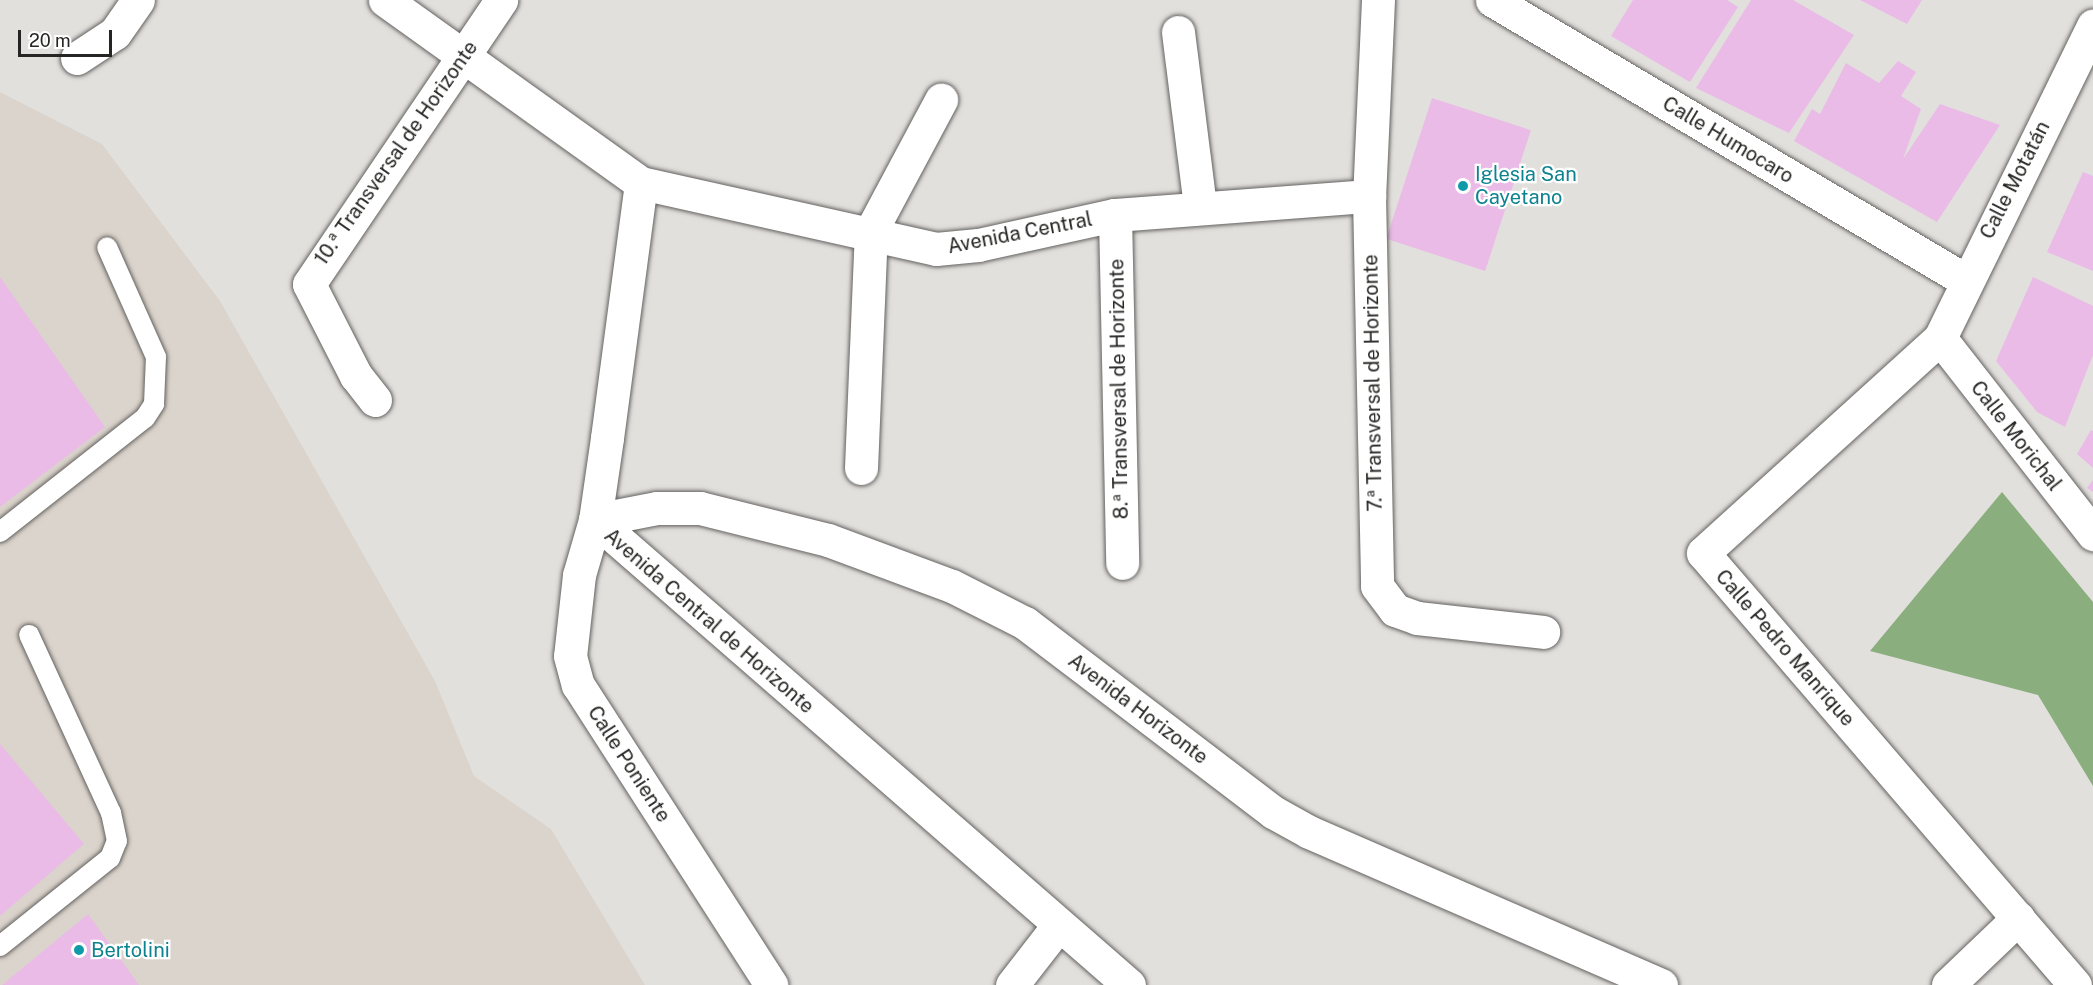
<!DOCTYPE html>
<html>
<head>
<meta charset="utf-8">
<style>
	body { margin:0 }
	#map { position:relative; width:2093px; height:985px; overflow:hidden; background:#e2e0dd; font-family:"Public Sans",sans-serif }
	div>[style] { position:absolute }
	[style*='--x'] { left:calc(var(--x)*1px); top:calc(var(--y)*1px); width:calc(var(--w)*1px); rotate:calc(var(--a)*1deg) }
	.built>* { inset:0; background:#dbd4cc }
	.forest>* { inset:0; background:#8bae7e }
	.building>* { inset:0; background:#e9bbe6; transform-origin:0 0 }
	.roads { filter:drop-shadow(0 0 2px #646260) drop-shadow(0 0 2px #646260) }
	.service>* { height:20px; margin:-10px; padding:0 10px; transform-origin:10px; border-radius:10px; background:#fff }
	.minor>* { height:33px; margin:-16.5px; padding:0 16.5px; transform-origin:16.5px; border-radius:16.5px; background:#fff }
	.dots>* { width:16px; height:16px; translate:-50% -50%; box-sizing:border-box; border:3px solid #fff; border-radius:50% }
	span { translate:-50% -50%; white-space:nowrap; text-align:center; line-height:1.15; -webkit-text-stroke:4.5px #fff; paint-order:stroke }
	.street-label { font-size:20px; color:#252523 }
	.culture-label { font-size:20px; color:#0d838f }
	.left { translate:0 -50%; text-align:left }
	.scale { position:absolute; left:18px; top:30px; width:94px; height:27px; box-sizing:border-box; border:3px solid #252523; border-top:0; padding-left:8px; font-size:18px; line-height:21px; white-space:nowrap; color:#252523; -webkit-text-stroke:4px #fff; paint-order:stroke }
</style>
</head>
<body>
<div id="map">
	<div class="built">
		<div style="clip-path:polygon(0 92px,102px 144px,220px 301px,435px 681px,474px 776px,551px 829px,645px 985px,0 985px)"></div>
	</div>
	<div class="forest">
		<div style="clip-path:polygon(2002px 492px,2093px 602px,2093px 786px,2038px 695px,1870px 651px)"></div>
	</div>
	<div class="building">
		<div style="clip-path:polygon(1633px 0,1727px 0,1738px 7px,1690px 82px,1611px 36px)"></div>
		<div style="clip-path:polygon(1751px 0,1793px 0,1854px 35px,1789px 133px,1696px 88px)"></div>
		<div style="clip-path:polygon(1860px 0,1922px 0,1907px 24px)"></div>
		<div style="clip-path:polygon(1898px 61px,1916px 72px,1901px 96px,1921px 109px,1903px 159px,1940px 104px,2000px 125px,1937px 222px,1794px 141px,1812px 109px,1820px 114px,1846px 63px,1879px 83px)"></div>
		<div style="left:1432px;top:98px;width:104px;height:148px;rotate:18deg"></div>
		<div style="clip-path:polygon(2083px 172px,2093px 176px,2093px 271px,2047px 252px)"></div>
		<div style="clip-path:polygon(0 277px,105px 427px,0 507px)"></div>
		<div style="clip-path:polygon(2033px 277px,2093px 306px,2093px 355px,2065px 427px,2037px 412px,1996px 361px)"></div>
		<div style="clip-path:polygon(2091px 430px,2093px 431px,2093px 468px,2077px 454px)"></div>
		<div style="clip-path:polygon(2093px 480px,2093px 492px,2087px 488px)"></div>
		<div style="clip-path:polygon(0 744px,84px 844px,0 916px)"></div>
		<div style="clip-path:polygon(88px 914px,139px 985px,2px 985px)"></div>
	</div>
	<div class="roads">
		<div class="service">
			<div style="--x:0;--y:532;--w:184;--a:-38.2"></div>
			<div style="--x:145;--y:418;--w:17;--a:-57"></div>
			<div style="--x:154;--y:404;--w:47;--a:-87.6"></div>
			<div style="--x:156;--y:357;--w:120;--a:-114"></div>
			<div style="--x:0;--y:946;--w:141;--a:-38.7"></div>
			<div style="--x:110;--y:858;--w:18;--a:-68"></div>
			<div style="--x:117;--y:841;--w:29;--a:-102"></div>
			<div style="--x:111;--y:813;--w:196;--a:-114.7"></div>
		</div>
		<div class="minor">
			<div style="--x:385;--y:0;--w:315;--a:35.6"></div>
			<div style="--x:641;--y:183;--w:257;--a:97.6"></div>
			<div style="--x:607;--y:438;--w:83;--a:98.3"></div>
			<div style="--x:595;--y:520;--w:57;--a:106.2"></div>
			<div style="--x:579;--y:575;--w:81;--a:96.3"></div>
			<div style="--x:570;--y:656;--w:30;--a:75"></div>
			<div style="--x:578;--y:685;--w:357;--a:57.2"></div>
			<div style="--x:1378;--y:0;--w:196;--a:92.6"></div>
			<div style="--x:1369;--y:196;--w:390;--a:88.8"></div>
			<div style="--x:1377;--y:586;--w:30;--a:53"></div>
			<div style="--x:1395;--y:610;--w:23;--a:20"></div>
			<div style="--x:1417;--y:618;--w:127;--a:6.3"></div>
			<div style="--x:1492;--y:0;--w:550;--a:30.62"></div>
			<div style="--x:1178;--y:32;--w:175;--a:82.8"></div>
			<div style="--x:77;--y:58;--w:45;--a:-33.3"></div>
			<div style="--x:115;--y:33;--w:40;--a:-55.1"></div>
			<div style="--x:641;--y:183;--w:302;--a:12.6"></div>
			<div style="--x:936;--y:249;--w:42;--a:-5.4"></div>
			<div style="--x:978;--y:245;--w:140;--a:-12.4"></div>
			<div style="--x:1115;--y:215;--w:255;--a:-4.3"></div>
			<div style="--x:1115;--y:215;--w:348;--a:88.8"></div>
			<div style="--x:1940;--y:338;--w:249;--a:52"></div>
			<div style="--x:375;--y:400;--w:31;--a:-128"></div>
			<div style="--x:356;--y:376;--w:103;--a:-117.1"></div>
			<div style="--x:309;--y:284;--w:343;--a:-55.9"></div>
			<div style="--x:861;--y:468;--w:237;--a:-87.6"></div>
			<div style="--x:871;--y:231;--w:149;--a:-61.9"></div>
			<div style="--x:595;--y:520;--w:63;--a:-11"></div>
			<div style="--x:657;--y:508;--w:43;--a:0"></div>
			<div style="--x:700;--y:508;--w:132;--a:14"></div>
			<div style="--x:828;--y:540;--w:132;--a:20.4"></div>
			<div style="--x:952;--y:586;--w:82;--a:26.9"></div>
			<div style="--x:1025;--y:623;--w:312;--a:37.3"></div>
			<div style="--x:1273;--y:812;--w:41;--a:29.1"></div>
			<div style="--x:1309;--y:832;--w:384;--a:23.5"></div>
			<div style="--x:595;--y:520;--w:708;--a:41.05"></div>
			<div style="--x:1012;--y:985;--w:73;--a:-52.2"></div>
			<div style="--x:1948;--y:985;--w:97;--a:-43.7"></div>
			<div style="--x:2075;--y:985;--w:570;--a:-130.73"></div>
			<div style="--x:1703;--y:553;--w:320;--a:-42.2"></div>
			<div style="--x:1940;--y:338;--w:348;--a:-63.9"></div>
		</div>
	</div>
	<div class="dots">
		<div style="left:1463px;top:186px;background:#0f9aa8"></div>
		<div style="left:79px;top:950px;background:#0f9aa8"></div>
	</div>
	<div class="street-label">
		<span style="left:1728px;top:140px;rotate:31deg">Calle Humocaro</span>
		<span style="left:396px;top:153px;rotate:-55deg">10.ª Transversal de Horizonte</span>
		<span style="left:2015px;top:180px;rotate:-63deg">Calle Motatán</span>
		<span style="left:1020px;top:233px;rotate:-11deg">Avenida Central</span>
		<span style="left:1373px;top:383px;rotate:-91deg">7.ª Transversal de Horizonte</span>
		<span style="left:1119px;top:389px;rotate:-91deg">8.ª Transversal de Horizonte</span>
		<span style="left:2016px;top:436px;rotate:52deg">Calle Morichal</span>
		<span style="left:709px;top:621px;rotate:41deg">Avenida Central de Horizonte</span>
		<span style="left:1785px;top:648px;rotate:49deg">Calle Pedro Manrique</span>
		<span style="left:1138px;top:709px;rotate:37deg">Avenida Horizonte</span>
		<span style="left:629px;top:764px;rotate:57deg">Calle Poniente</span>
	</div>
	<div class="culture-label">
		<span class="left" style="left:1475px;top:186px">Iglesia San<br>Cayetano</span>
		<span class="left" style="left:91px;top:950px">Bertolini</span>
	</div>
	<div class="scale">20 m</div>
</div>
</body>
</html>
